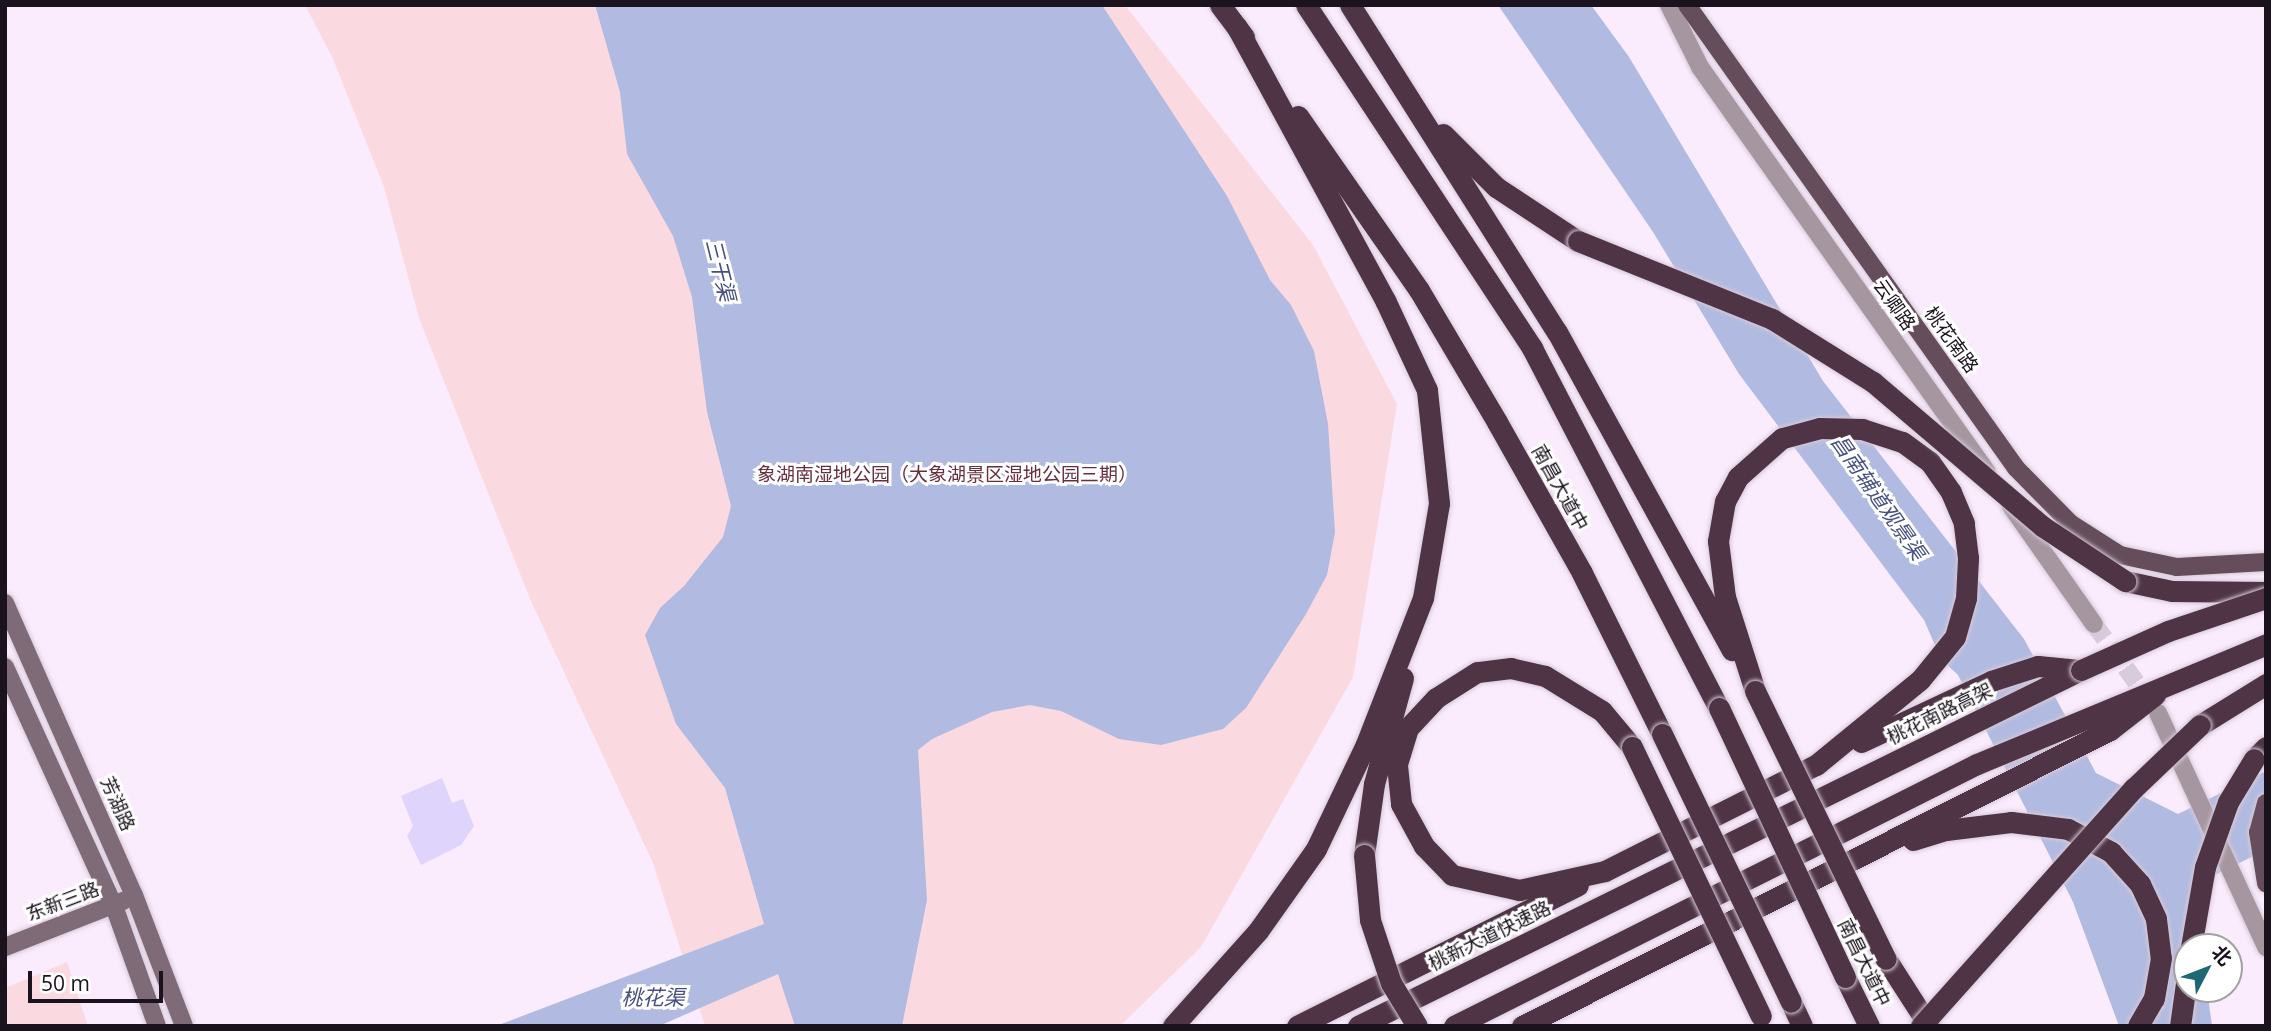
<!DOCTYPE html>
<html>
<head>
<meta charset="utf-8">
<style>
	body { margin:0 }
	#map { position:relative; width:2271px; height:1031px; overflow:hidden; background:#faecfd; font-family:"Open Sans","Noto Sans SC",sans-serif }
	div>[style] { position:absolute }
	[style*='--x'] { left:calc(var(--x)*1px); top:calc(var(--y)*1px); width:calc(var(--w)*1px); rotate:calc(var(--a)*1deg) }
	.green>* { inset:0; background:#fadae0 }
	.water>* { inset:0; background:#b1bae0 }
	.building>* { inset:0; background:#dfd4fb }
	.street-tunnel>* { height:18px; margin-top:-9px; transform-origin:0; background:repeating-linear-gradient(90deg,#d8cbdb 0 18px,transparent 0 27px) }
	.roads { filter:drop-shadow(0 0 2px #d6c9d9) drop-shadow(0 0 2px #d6c9d9) }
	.street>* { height:18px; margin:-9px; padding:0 9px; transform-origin:9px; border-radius:9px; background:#a5969f }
	.secondary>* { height:18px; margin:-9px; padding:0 9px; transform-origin:9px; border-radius:9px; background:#7f6b77 }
	.primary>* { height:18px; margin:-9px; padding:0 9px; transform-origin:9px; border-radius:9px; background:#654d5b }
	.highway>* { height:21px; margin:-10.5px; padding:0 10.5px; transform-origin:10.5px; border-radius:10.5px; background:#4e3444 }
	.bridges { filter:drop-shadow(0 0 2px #d6c9d9) drop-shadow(0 0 2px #d6c9d9) }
	.highway-bridge>* { height:21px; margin:-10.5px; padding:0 10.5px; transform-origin:10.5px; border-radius:10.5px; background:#4e3444 }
	span { translate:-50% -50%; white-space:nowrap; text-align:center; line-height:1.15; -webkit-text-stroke:6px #fff; paint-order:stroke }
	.street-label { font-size:19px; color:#1a121c }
	.park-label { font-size:19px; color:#672e3e }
	.water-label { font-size:21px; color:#464f82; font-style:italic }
	.frame { position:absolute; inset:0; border:7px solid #1a121c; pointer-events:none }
	.north { position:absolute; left:2173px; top:933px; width:70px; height:70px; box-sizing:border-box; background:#fff; border:2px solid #a3a0a4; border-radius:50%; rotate:48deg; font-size:19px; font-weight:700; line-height:28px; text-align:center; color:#1a121c }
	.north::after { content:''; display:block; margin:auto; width:24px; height:32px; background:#1d6872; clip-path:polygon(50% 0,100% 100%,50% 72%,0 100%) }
	.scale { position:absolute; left:28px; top:971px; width:135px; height:32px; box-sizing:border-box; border:4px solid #1a121c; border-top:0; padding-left:9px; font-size:21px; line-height:24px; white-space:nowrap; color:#1a121c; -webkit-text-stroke:5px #fff; paint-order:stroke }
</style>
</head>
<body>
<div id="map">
	<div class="green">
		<div style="clip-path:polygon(305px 5px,1125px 5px,1313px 245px,1397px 404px,1353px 677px,1201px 947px,1120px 1026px,705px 1026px,653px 863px,530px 599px,419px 318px,384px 187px,333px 59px)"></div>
		<div style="clip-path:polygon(67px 962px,88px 1026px,5px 1026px,5px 988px)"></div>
	</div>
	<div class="water">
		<div style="clip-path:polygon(595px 5px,1102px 5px,1227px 196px,1270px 280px,1291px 305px,1314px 351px,1328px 424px,1335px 532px,1327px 575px,1306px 614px,1246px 708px,1223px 729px,1161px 745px,1119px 739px,1061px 711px,1030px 705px,992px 712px,932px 739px,918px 750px,927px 900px,902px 1026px,795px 1026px,778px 974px,659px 1026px,496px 1026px,764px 924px,725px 788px,676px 724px,645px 635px,660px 608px,684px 586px,723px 537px,731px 506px,707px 412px,692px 297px,673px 236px,627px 154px,620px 92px)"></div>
		<div style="clip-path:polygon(1498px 5px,1591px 5px,1629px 57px,1823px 381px,2024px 639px,2096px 773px,2178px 814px,2266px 771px,2266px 850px,2200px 882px,2187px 947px,2187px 989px,2207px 989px,2212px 1026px,2119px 1026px,2073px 902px,1958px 675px,1941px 659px,1924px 620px,1739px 374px,1653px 232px)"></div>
	</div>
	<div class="building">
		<div style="clip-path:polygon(442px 778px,452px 803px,463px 799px,474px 826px,461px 845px,421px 865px,407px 836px,413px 826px,401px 796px)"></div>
	</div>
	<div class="street-tunnel">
		<div style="--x:2094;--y:624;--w:99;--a:54.1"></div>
	</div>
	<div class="roads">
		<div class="street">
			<div style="--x:1669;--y:5;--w:69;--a:63.4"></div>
			<div style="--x:1700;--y:67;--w:496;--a:54.7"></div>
			<div style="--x:2011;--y:506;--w:144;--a:54.9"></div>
			<div style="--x:2158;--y:713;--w:258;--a:65.2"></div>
		</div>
		<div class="secondary">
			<div style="--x:5;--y:603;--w:319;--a:66.2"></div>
			<div style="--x:134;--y:895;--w:140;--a:69.1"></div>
			<div style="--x:5;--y:667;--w:263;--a:65.5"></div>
			<div style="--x:114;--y:906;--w:127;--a:70.3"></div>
			<div style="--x:5;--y:947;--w:127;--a:-21.3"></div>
		</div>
		<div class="primary">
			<div style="--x:1687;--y:5;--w:568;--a:54.6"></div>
			<div style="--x:2016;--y:468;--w:77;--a:45.5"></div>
			<div style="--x:2070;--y:523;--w:59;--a:32.6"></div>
			<div style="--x:2120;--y:555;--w:58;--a:11.9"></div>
			<div style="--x:2177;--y:567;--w:89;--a:-3.2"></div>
			<div style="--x:2266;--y:803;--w:30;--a:105"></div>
			<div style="--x:2258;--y:832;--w:52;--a:81.1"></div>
		</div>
		<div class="highway">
			<div style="--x:1220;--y:5;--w:40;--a:53"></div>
			<div style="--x:1306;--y:5;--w:411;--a:56.6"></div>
			<div style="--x:1532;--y:348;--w:406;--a:62.6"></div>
			<div style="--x:1350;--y:5;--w:387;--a:57.7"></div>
			<div style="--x:1557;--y:332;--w:363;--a:61.2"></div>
			<div style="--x:1298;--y:116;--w:212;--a:55.2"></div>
			<div style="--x:1419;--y:290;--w:153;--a:59.4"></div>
			<div style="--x:1497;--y:422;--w:173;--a:60.6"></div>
			<div style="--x:1582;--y:573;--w:180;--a:63.6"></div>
			<div style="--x:1443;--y:134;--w:75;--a:45"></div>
			<div style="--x:1496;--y:187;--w:98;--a:33.4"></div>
			<div style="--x:2125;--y:581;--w:48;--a:12"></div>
			<div style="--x:2172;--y:591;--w:94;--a:0.6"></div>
			<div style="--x:2200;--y:725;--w:78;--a:-31.8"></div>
			<div style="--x:1861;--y:742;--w:144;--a:-25.1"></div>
			<div style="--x:1991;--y:681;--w:49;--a:-17.7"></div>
			<div style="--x:2038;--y:666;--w:41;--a:5.6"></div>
			<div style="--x:1632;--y:747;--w:47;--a:-129.8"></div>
			<div style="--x:1602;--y:711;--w:67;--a:-148.4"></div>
			<div style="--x:1545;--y:676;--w:35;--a:-167"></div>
			<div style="--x:1511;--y:668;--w:34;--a:173"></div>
			<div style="--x:1477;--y:672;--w:49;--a:147.6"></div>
			<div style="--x:1436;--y:698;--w:41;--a:133"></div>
			<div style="--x:1408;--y:728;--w:39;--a:107"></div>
			<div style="--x:1397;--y:765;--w:39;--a:84"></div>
			<div style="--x:1401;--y:804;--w:48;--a:61.3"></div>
			<div style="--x:1424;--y:846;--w:40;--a:46"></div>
			<div style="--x:1452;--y:875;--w:69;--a:12.6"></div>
			<div style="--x:1519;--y:890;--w:88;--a:-12.5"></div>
			<div style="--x:1605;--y:871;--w:236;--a:-26.7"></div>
			<div style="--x:1816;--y:765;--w:134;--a:-39.3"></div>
			<div style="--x:1920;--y:680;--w:55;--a:-50.9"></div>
			<div style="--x:1955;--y:637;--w:41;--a:-74.2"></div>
			<div style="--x:1966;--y:598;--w:40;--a:-87.1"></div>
			<div style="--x:1968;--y:558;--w:35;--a:-97"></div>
			<div style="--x:1964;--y:523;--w:34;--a:-113"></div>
			<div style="--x:1951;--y:492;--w:37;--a:-125"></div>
			<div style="--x:1930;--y:462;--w:34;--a:-144"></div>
			<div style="--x:1902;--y:442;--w:42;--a:-162"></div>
			<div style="--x:1862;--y:429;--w:42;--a:-178.6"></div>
			<div style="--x:1820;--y:428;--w:39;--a:165"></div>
			<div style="--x:1782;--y:438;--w:59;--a:138.4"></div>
			<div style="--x:1738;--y:477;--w:27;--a:118"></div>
			<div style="--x:1725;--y:501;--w:41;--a:99.9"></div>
			<div style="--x:1718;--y:541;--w:56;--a:82.9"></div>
			<div style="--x:1725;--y:597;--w:99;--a:72.3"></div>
			<div style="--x:2254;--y:759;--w:17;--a:-45"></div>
			<div style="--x:1913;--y:840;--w:34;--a:-17"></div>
			<div style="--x:1946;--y:830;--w:65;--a:-7"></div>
			<div style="--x:2011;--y:822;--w:57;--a:7"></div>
			<div style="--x:2068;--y:829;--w:49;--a:28.1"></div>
			<div style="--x:2111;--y:852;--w:43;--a:47.8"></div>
			<div style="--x:2140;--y:884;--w:38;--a:65"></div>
			<div style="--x:2156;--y:919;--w:39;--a:83"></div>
			<div style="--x:2161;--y:958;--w:41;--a:99.9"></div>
			<div style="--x:2154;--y:998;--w:32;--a:120"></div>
			<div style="--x:1364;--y:855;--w:72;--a:-82"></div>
			<div style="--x:1374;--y:784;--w:110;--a:-74.7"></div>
			<div style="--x:1886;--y:959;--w:80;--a:57.3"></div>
			<div style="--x:1845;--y:977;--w:55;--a:63.9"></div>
			<div style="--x:1791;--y:1002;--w:26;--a:65"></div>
			<div style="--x:1173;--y:1026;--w:127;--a:-48.2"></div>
			<div style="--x:1258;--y:931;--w:100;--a:-54.7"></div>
			<div style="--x:1316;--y:849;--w:116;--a:-64.5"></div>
			<div style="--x:1366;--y:744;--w:157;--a:-68.7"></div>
			<div style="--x:1423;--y:598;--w:96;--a:-80.4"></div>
			<div style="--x:1439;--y:503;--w:114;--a:-96.1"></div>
			<div style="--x:1427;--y:390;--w:99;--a:-115"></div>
			<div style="--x:1385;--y:300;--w:311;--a:-118.5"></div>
			<div style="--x:1297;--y:1026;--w:314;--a:-26.6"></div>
			<div style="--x:1358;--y:1026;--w:806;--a:-26.22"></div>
			<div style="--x:1454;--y:1026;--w:585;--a:-26.61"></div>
			<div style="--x:1977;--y:764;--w:313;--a:-22.5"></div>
			<div style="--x:1522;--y:1026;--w:658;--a:-26.72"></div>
			<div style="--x:2110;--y:730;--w:57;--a:-37.9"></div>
			<div style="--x:2180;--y:1026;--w:50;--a:-82"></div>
		</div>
	</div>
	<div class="bridges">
		<div class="highway-bridge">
			<div style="--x:1578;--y:241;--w:209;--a:21.9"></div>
			<div style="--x:1772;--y:319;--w:119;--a:32"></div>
			<div style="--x:1873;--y:382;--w:222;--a:40.4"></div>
			<div style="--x:2042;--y:526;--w:100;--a:33.5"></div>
			<div style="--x:2081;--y:670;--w:95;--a:-24.1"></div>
			<div style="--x:2168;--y:631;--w:103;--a:-18.6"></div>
			<div style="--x:1755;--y:691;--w:298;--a:64"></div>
			<div style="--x:1719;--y:708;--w:297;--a:64.9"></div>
			<div style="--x:1662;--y:734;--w:297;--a:64.3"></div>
			<div style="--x:1632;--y:747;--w:298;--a:64.4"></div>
			<div style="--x:1364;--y:855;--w:65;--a:84.7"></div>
			<div style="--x:1370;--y:920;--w:66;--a:71.6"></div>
			<div style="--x:1391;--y:983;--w:50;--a:58.8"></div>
			<div style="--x:2191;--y:947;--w:81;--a:-80.1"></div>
			<div style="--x:2205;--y:867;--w:69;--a:-70.5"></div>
			<div style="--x:2228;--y:802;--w:50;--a:-58.8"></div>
			<div style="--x:1921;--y:1026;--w:319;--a:-48.2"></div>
			<div style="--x:2134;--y:788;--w:91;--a:-43.7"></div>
		</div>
	</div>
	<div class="street-label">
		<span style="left:1894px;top:305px;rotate:55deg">云卿路</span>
		<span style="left:1951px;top:340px;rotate:54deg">桃花南路</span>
		<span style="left:1560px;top:488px;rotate:61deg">南昌大道中</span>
		<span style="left:1940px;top:714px;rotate:-26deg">桃花南路高架</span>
		<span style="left:117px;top:804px;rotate:66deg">芳湖路</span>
		<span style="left:63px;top:902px;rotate:-21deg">东新三路</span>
		<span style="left:1490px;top:936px;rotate:-26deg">桃新大道快速路</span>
		<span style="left:1864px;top:963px;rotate:64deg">南昌大道中</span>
	</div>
	<div class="park-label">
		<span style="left:947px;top:475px">象湖南湿地公园（大象湖景区湿地公园三期）</span>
	</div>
	<div class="water-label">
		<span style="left:721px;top:270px;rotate:76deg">三干渠</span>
		<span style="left:1879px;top:497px;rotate:55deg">昌南辅道观景渠</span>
		<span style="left:653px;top:997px">桃花渠</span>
	</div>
	<div class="frame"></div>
	<div class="north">北</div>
	<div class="scale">50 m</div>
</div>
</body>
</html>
